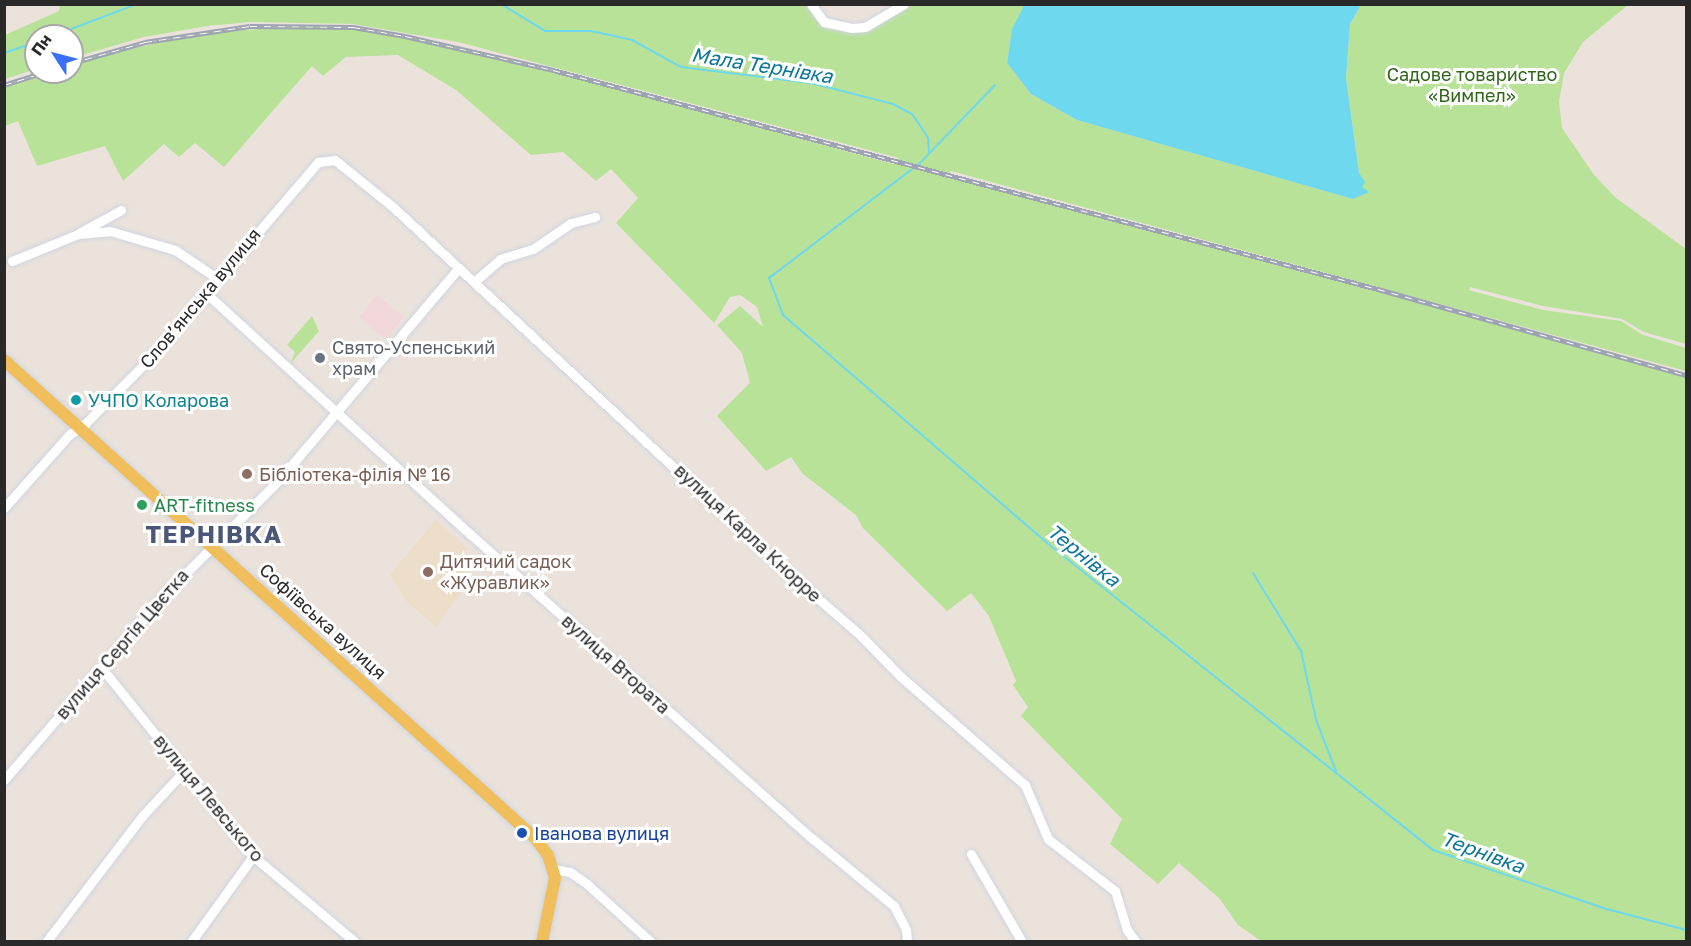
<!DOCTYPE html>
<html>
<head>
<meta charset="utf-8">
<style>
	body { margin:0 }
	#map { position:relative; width:1691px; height:946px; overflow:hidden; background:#ebe3db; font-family:"Golos Text",sans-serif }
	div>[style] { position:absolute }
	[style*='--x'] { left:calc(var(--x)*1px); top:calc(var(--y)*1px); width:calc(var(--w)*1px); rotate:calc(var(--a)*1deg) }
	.education>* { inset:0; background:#eddeca }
	.medical>* { inset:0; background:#f2d8db; transform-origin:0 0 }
	.green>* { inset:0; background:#b8e297 }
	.water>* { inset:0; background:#6dd8ee }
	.stream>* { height:2px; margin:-1px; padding:0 1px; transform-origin:1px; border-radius:1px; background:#6dd8ee }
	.roads { filter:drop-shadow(0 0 2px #d0d5e2) drop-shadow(0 0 2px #d0d5e2) }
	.minor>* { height:9px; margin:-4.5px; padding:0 4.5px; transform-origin:4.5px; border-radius:4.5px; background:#fff }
	.major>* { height:12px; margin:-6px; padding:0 6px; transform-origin:6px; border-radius:6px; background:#f0bf5b }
	.rail>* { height:4.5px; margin-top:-2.25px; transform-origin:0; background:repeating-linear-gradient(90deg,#fff 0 7px,#9ea3b3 0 14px); box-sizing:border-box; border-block:2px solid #9ea3b3 }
	.dots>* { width:16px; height:16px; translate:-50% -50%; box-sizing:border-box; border:3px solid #fff; border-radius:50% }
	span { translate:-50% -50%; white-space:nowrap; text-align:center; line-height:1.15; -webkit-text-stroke:6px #fff; paint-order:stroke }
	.park-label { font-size:18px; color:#30651a }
	.street-label { font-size:18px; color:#292929 }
	.worship-label { font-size:18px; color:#5b616d }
	.left { translate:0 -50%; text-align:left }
	.culture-label { font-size:18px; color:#0d838f }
	.education-label { font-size:18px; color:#785e54 }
	.leisure-label { font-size:18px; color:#27864d }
	.transit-label { font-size:18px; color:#164399 }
	.water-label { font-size:20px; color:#0d7699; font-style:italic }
	.district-label { font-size:24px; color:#4a5779; font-weight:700; letter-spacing:1.5px }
	.frame { position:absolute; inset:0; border:6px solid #292929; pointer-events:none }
	.north { position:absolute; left:24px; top:24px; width:60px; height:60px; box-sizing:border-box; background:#fff; border:2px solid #a9a9a9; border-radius:50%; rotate:306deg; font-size:16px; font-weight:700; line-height:24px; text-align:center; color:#292929 }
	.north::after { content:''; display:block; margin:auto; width:21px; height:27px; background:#396ffa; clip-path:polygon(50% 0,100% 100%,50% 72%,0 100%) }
</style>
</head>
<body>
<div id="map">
	<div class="education">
		<div style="clip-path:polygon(436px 520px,468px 549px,458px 562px,471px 580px,436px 627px,405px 600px,390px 574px)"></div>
	</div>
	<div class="medical">
		<div style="left:377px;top:295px;width:35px;height:29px;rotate:39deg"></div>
	</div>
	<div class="green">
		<div style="clip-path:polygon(60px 4px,807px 4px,813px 14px,852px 30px,907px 5px,1025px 5px,1012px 29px,1007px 63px,1031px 94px,1077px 120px,1353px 199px,1361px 187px,1346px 78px,1350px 24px,1361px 5px,1628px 5px,1583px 42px,1564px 73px,1559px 102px,1562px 128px,1594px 175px,1616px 198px,1686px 249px,1686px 344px,1644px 332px,1622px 319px,1543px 306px,1470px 287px,1469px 290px,1543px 310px,1621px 321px,1643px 335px,1686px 348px,1686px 371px,951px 171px,945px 176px,1377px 290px,1686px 377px,1686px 941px,1261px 941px,1238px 925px,1219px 898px,1179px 863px,1158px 884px,1110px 844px,1122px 819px,1021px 716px,1028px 707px,1013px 685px,1016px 681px,989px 616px,971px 593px,947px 611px,863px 528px,856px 515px,803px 474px,791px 457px,766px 471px,717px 416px,750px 383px,742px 353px,717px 325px,740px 306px,763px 327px,757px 307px,740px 295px,730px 297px,714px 323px,616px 223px,638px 198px,611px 169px,596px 181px,563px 152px,531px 155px,456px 90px,398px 55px,346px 57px,323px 76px,312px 66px,224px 167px,195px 143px,179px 157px,164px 144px,123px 181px,105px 146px,37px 166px,18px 121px,5px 126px,4px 87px,47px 72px,72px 72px,72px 64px,99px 56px,207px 32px,310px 26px,353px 28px,433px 42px,552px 71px,893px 164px,899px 158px,458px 42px,353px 24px,250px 22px,207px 26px,144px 37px,72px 58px,72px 36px,36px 36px,36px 69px,5px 79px,5px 35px,59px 11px)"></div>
		<div style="clip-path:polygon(312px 316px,319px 331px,291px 363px,295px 352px,287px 345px)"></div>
	</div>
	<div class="water">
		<div style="clip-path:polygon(1025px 4px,1361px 5px,1350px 24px,1346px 78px,1359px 173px,1365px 182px,1362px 187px,1369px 192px,1353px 199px,1077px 120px,1031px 94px,1007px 63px,1012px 29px)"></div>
	</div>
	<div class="stream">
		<div style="--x:501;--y:4;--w:52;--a:31.5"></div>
		<div style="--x:545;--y:31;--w:46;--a:0"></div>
		<div style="--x:591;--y:31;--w:42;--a:12.4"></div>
		<div style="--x:632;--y:40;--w:56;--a:28.9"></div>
		<div style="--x:681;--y:67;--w:131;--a:7"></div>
		<div style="--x:811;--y:83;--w:85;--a:14.4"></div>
		<div style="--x:893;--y:104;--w:21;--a:28"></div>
		<div style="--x:912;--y:114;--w:12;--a:55"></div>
		<div style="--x:919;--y:124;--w:17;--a:57"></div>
		<div style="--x:928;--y:138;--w:14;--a:86"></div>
		<div style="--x:53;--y:36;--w:90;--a:-20.9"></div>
		<div style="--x:4;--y:53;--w:34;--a:-19"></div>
		<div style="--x:995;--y:85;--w:108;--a:133.9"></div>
		<div style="--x:920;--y:163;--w:190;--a:142.7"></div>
		<div style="--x:769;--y:278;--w:40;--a:69"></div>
		<div style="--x:783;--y:315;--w:349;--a:40.8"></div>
		<div style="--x:1047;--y:543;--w:493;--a:38.5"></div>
		<div style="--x:1433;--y:850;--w:180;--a:18.8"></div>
		<div style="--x:1603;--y:908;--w:86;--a:14.8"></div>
		<div style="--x:1253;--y:573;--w:92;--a:58.4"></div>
		<div style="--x:1301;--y:651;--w:71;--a:77.7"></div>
		<div style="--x:1316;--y:720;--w:55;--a:68.6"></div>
	</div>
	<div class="roads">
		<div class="minor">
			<div style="--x:811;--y:4;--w:22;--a:54"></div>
			<div style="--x:824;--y:22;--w:29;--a:12"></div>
			<div style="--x:852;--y:28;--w:13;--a:-4"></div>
			<div style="--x:865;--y:27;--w:45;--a:-30.5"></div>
			<div style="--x:79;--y:233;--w:48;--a:-28.7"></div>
			<div style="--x:12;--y:261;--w:71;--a:-22.2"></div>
			<div style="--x:78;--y:234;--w:32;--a:-5"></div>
			<div style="--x:110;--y:231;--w:68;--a:16.3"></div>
			<div style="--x:175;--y:250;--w:52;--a:34"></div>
			<div style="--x:474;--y:282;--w:35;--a:-41"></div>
			<div style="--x:500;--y:259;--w:34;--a:-17"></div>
			<div style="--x:533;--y:249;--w:46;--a:-34.4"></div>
			<div style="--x:571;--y:223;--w:25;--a:-14"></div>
			<div style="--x:207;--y:294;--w:355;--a:42.4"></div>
			<div style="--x:469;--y:533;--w:460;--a:41.7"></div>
			<div style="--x:813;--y:839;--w:105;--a:39.6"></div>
			<div style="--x:894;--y:906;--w:27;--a:63"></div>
			<div style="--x:906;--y:930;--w:12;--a:85"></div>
			<div style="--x:4;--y:508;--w:99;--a:-48.3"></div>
			<div style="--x:70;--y:434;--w:18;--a:-34"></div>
			<div style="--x:85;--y:424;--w:100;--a:-45.4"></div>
			<div style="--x:155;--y:353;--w:251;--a:-49.5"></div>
			<div style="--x:318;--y:162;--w:17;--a:-7"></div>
			<div style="--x:335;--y:160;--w:75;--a:39"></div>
			<div style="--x:393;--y:207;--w:512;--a:42.86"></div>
			<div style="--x:768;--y:555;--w:121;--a:41"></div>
			<div style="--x:859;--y:634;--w:59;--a:45.7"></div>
			<div style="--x:900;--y:676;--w:166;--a:41.1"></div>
			<div style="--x:1025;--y:785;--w:59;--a:66.9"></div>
			<div style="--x:1048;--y:839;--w:85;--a:37.8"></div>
			<div style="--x:1115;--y:891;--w:41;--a:72.9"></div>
			<div style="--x:1127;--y:930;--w:15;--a:53"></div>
			<div style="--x:101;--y:667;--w:243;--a:51.2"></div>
			<div style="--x:253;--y:856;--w:133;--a:40.1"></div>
			<div style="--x:4;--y:780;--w:239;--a:-49.2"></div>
			<div style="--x:160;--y:599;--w:167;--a:-45"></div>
			<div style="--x:278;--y:481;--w:278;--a:-49.7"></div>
			<div style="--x:971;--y:854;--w:102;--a:59.9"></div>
			<div style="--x:553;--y:869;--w:17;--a:10"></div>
			<div style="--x:570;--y:872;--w:21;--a:35"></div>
			<div style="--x:587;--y:884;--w:86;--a:42.2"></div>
			<div style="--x:46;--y:942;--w:161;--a:-52.6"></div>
			<div style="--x:144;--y:814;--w:60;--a:-47"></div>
			<div style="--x:191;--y:942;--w:106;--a:-54.2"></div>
		</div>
		<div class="major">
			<div style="--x:4;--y:360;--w:714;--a:41.99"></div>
			<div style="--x:535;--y:838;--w:21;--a:53"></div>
			<div style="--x:548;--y:855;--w:24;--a:73"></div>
			<div style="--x:555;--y:878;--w:65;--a:101.5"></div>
		</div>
	</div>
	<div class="rail">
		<div style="--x:72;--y:63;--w:76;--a:-16"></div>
		<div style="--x:145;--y:42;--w:106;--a:-8.7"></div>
		<div style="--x:250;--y:26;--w:103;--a:0.6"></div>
		<div style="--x:353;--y:27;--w:53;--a:9.8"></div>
		<div style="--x:405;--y:36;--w:152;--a:12.9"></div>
		<div style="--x:553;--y:70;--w:854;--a:14.87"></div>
		<div style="--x:1378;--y:289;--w:320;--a:15.6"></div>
		<div style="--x:4;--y:85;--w:43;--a:-17.6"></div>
	</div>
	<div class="dots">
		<div style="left:320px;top:358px;background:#6b7280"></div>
		<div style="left:76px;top:400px;background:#0f9aa8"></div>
		<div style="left:247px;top:474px;background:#8d6e63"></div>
		<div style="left:142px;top:505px;background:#2e9e5b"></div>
		<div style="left:428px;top:572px;background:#8d6e63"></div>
		<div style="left:522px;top:833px;background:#1a4fb4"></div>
	</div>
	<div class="park-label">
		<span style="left:1472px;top:85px">Садове товариство<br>«Вимпел»</span>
	</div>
	<div class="street-label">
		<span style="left:200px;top:298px;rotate:-50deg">Словʼянська вулиця</span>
		<span style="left:748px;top:533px;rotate:43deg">вулиця Карла Кнорре</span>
		<span style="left:323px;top:621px;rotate:42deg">Софіївська вулиця</span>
		<span style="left:122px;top:644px;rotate:-49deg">вулиця Сергія Цвєтка</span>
		<span style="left:616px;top:664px;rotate:42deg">вулиця Втората</span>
		<span style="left:209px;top:798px;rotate:50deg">вулиця Левського</span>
	</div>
	<div class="worship-label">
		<span class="left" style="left:332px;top:358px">Свято-Успенський<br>храм</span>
	</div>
	<div class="culture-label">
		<span class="left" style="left:88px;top:400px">УЧПО Коларова</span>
	</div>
	<div class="education-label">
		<span class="left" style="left:259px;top:474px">Бібліотека-філія № 16</span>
		<span class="left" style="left:440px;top:572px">Дитячий садок<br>«Журавлик»</span>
	</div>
	<div class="leisure-label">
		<span class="left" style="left:154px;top:505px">ART-fitness</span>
	</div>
	<div class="transit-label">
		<span class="left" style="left:534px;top:833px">Іванова вулиця</span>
	</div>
	<div class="water-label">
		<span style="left:762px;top:65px;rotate:9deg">Мала Тернівка</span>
		<span style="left:1084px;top:555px;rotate:39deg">Тернівка</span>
		<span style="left:1483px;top:852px;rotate:20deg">Тернівка</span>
	</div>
	<div class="district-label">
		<span style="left:214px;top:534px">ТЕРНІВКА</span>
	</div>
	<div class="frame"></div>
	<div class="north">Пн</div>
</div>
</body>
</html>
